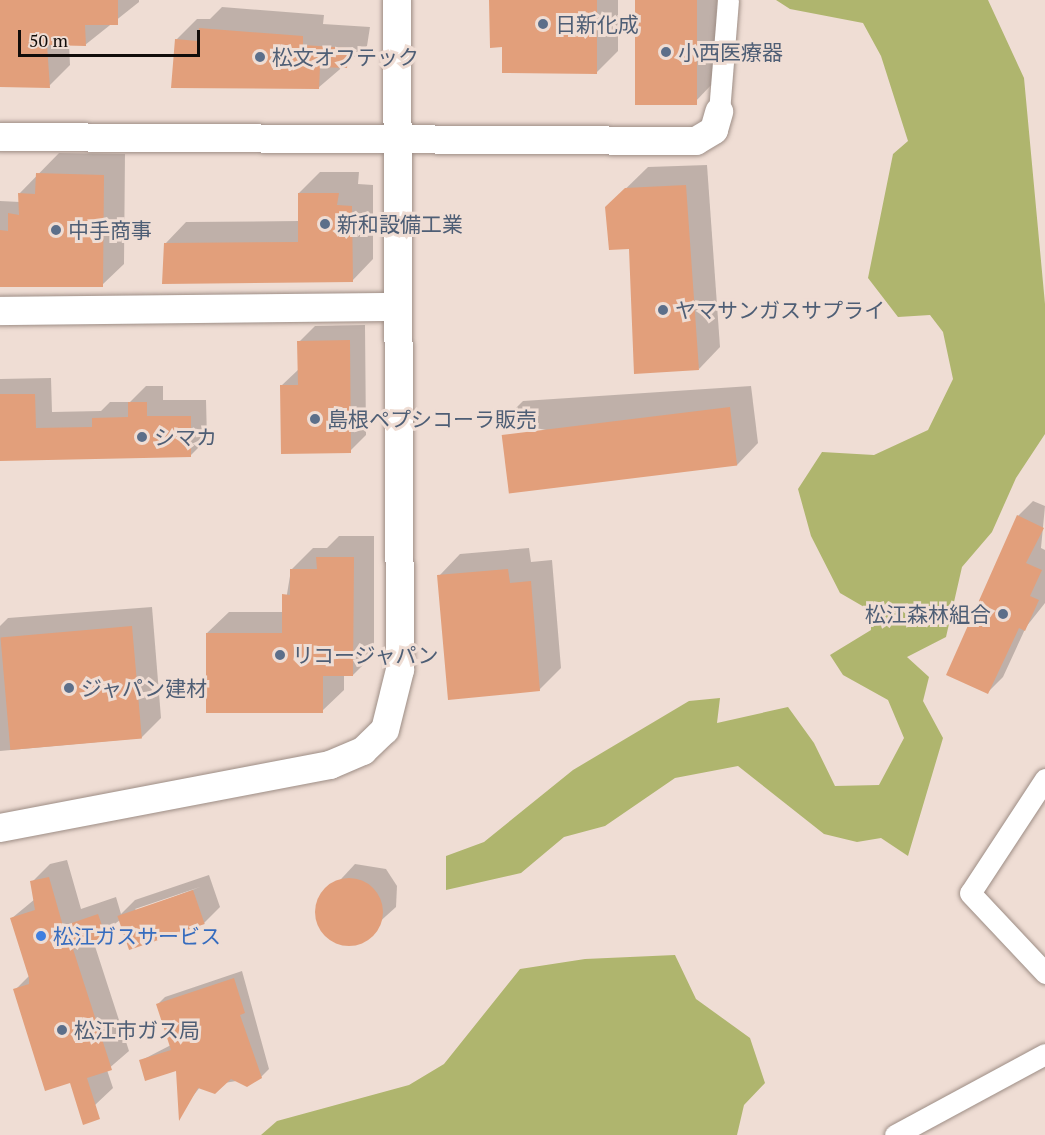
<!DOCTYPE html>
<html>
<head>
<meta charset="utf-8">
<style>
	body { margin:0 }
	#map { position:relative; width:1045px; height:1135px; overflow:hidden; background:#efddd4; font-family:"PT Serif","Noto Sans JP",serif }
	div>[style] { position:absolute }
	[style*='--x'] { left:calc(var(--x)*1px); top:calc(var(--y)*1px); width:calc(var(--w)*1px); rotate:calc(var(--a)*1deg) }
	.forest>* { inset:0; background:#afb56e }
	.shadow>* { inset:0; background:#0003 }
	.building>* { inset:0; background:#e29f7b; transform-origin:0 0 }
	.round { border-radius:50% }
	.roads { filter:drop-shadow(0 0 2px #9d8d85) drop-shadow(0 0 2px #9d8d85) }
	.street>* { height:21px; margin:-10.5px; padding:0 10.5px; transform-origin:10.5px; border-radius:10.5px; background:#fff }
	.secondary>* { height:28px; margin:-14px; padding:0 14px; transform-origin:14px; border-radius:14px; background:#fff }
	.dots>* { width:16px; height:16px; translate:-50% -50%; box-sizing:border-box; border:3px solid #efddd4; border-radius:50% }
	span { translate:-50% -50%; white-space:nowrap; text-align:center; line-height:1.15; -webkit-text-stroke:6px #efddd4; paint-order:stroke }
	.service-label { font-size:21px; color:#4e5e75 }
	.left { translate:0 -50%; text-align:left }
	.right { translate:-100% -50%; text-align:right }
	.shop-label { font-size:21px; color:#366cbe }
	.scale { position:absolute; left:18px; top:30px; width:182px; height:27px; box-sizing:border-box; border:3px solid #120d0a; border-top:0; padding-left:8px; font-size:18px; line-height:21px; white-space:nowrap; color:#120d0a; -webkit-text-stroke:4px #efddd4; paint-order:stroke }
</style>
</head>
<body>
<div id="map">
	<div class="forest">
		<div style="clip-path:polygon(776px 0,988px 0,1024px 78px,1045px 304px,1045px 434px,1016px 478px,992px 532px,962px 567px,946px 637px,907px 657px,929px 677px,923px 701px,943px 738px,908px 856px,881px 838px,857px 842px,824px 834px,738px 766px,675px 778px,605px 826px,564px 837px,521px 873px,446px 890px,446px 856px,484px 842px,573px 770px,689px 701px,720px 698px,717px 723px,788px 707px,814px 743px,835px 786px,879px 785px,904px 738px,888px 700px,843px 675px,830px 655px,871px 630px,871px 611px,840px 593px,811px 536px,798px 489px,822px 452px,874px 455px,928px 430px,953px 379px,943px 332px,930px 315px,898px 317px,868px 278px,893px 154px,908px 141px,881px 56px,863px 23px,790px 9px)"></div>
		<div style="clip-path:polygon(675px 955px,696px 999px,750px 1038px,765px 1083px,744px 1105px,737px 1135px,261px 1135px,277px 1121px,409px 1085px,444px 1064px,520px 969px,585px 959px)"></div>
	</div>
	<div class="shadow">
		<div style="clip-path:polygon(0 0,139px 0,139px 2px,85px 45px,69px 44px,70px 65px,49px 86px,0 86px)"></div>
		<div style="clip-path:polygon(491px 0,618px 0,618px 51px,597px 72px,503px 45px)"></div>
		<div style="clip-path:polygon(636px 0,717px 0,715px 81px,694px 103px)"></div>
		<div style="clip-path:polygon(222px 7px,324px 15px,323px 24px,370px 27px,367px 46px,318px 88px,172px 87px,176px 40px,197px 19px,210px 19px)"></div>
		<div style="clip-path:polygon(59px 153px,125px 154px,124px 264px,102px 285px,0 285px,0 201px,20px 202px,19px 194px)"></div>
		<div style="clip-path:polygon(707px 165px,720px 347px,699px 369px,607px 207px,648px 167px)"></div>
		<div style="clip-path:polygon(320px 172px,359px 172px,358px 184px,373px 185px,373px 259px,352px 281px,165px 244px,186px 222px,299px 221px,299px 193px)"></div>
		<div style="clip-path:polygon(365px 325px,366px 435px,350px 451px,281px 386px,299px 369px,299px 342px,315px 326px)"></div>
		<div style="clip-path:polygon(51px 378px,52px 412px,101px 411px,110px 402px,130px 402px,146px 386px,163px 386px,163px 400px,206px 400px,207px 439px,190px 456px,0 459px,0 379px)"></div>
		<div style="clip-path:polygon(751px 386px,758px 443px,737px 465px,502px 422px,523px 401px)"></div>
		<div style="clip-path:polygon(1033px 501px,1045px 506px,1041px 548px,1045px 550px,1045px 603px,1026px 627px,1003px 677px,988px 692px,1018px 516px)"></div>
		<div style="clip-path:polygon(339px 536px,374px 536px,374px 654px,353px 675px,344px 675px,344px 690px,322px 711px,207px 633px,229px 612px,284px 612px,291px 570px,313px 548px,327px 548px)"></div>
		<div style="clip-path:polygon(529px 548px,531px 562px,552px 560px,561px 668px,539px 690px,439px 576px,460px 554px)"></div>
		<div style="clip-path:polygon(152px 607px,161px 718px,141px 738px,0 751px,0 626px,8px 618px)"></div>
		<div style="clip-path:polygon(evenodd,67px 860px,81px 909px,116px 897px,121px 914px,135px 900px,209px 875px,220px 907px,204px 923px,120px 920px,93px 940px,129px 1051px,107px 1070px,113px 1088px,95px 1105px,70px 1081px,15px 990px,30px 975px,12px 918px,35px 899px,32px 882px,50px 864px,67px 860px,200px 887px,137px 911px,135px 909px,200px 887px)"></div>
		<div style="clip-path:polygon(355px 864px,386px 869px,397px 886px,396px 907px,355px 944px,334px 941px,319px 925px,317px 905px)"></div>
		<div style="clip-path:polygon(242px 971px,269px 1069px,261px 1077px,200px 1087px,186px 1105px,177px 1069px,140px 1061px,171px 1045px,157px 1005px,165px 997px)"></div>
	</div>
	<div class="building">
		<div style="clip-path:polygon(0 0,118px 0,118px 25px,85px 25px,86px 46px,47px 45px,50px 88px,0 87px)"></div>
		<div style="clip-path:polygon(489px 0,597px 0,597px 74px,502px 73px,502px 47px,490px 48px)"></div>
		<div style="left:635px;top:0;width:62px;height:105px"></div>
		<div style="clip-path:polygon(199px 28px,303px 36px,303px 45px,349px 48px,347px 68px,320px 67px,319px 89px,171px 88px,175px 39px,198px 41px)"></div>
		<div style="clip-path:polygon(36px 173px,104px 175px,103px 287px,0 287px,0 230px,8px 231px,8px 213px,19px 215px,18px 193px,35px 194px)"></div>
		<div style="clip-path:polygon(686px 185px,699px 370px,634px 374px,629px 249px,609px 250px,605px 207px,625px 188px)"></div>
		<div style="clip-path:polygon(298px 193px,339px 193px,337px 205px,352px 206px,353px 282px,162px 284px,164px 243px,298px 242px)"></div>
		<div style="clip-path:polygon(350px 340px,351px 453px,281px 454px,280px 385px,298px 385px,297px 341px)"></div>
		<div style="clip-path:polygon(0 394px,35px 394px,36px 428px,92px 427px,92px 418px,128px 417px,128px 402px,147px 402px,147px 416px,191px 416px,191px 457px,0 461px)"></div>
		<div style="left:730px;top:407px;width:59px;height:230px;rotate:83deg"></div>
		<div style="clip-path:polygon(1017px 515px,1044px 528px,1026px 563px,1042px 570px,1030px 596px,1039px 600px,1025px 631px,1019px 628px,988px 694px,946px 675px)"></div>
		<div style="clip-path:polygon(316px 557px,354px 557px,353px 676px,323px 676px,323px 713px,206px 713px,206px 633px,282px 633px,282px 594px,290px 595px,290px 569px,317px 569px)"></div>
		<div style="clip-path:polygon(508px 569px,510px 583px,531px 581px,540px 691px,448px 700px,437px 575px)"></div>
		<div style="left:132px;top:626px;width:113px;height:132px;rotate:85deg"></div>
		<div style="clip-path:polygon(49px 877px,63px 926px,98px 914px,106px 937px,73px 949px,112px 1070px,87px 1078px,100px 1119px,83px 1125px,70px 1083px,45px 1091px,13px 989px,29px 984px,29px 978px,10px 918px,35px 910px,30px 881px)"></div>
		<div class="round" style="left:315px;top:878px;width:68px;height:68px"></div>
		<div style="left:193px;top:890px;width:36px;height:80px;rotate:71deg"></div>
		<div style="clip-path:polygon(234px 978px,245px 1013px,240px 1015px,262px 1078px,247px 1087px,231px 1079px,215px 1094px,198px 1088px,179px 1121px,176px 1071px,145px 1081px,139px 1060px,171px 1050px,156px 1004px)"></div>
	</div>
	<div class="roads">
		<div class="street">
			<div style="--x:719;--y:112;--w:112;--a:-85.4"></div>
			<div style="--x:1045;--y:779;--w:136;--a:123.3"></div>
			<div style="--x:970;--y:893;--w:110;--a:46.8"></div>
			<div style="--x:895;--y:1135;--w:170;--a:-28.4"></div>
		</div>
		<div class="secondary">
			<div style="--x:0;--y:137;--w:696;--a:0.33"></div>
			<div style="--x:696;--y:141;--w:21;--a:-31"></div>
			<div style="--x:714;--y:130;--w:19;--a:-74"></div>
			<div style="--x:0;--y:311;--w:394;--a:-0.6"></div>
			<div style="--x:0;--y:828;--w:336;--a:-10.8"></div>
			<div style="--x:330;--y:765;--w:36;--a:-23"></div>
			<div style="--x:363;--y:751;--w:30;--a:-44"></div>
			<div style="--x:385;--y:730;--w:62;--a:-76"></div>
			<div style="--x:400;--y:670;--w:670;--a:-90.26"></div>
		</div>
	</div>
	<div class="dots">
		<div style="left:543px;top:24px;background:#5c6f8a"></div>
		<div style="left:666px;top:52px;background:#5c6f8a"></div>
		<div style="left:260px;top:57px;background:#5c6f8a"></div>
		<div style="left:325px;top:224px;background:#5c6f8a"></div>
		<div style="left:56px;top:230px;background:#5c6f8a"></div>
		<div style="left:663px;top:310px;background:#5c6f8a"></div>
		<div style="left:315px;top:419px;background:#5c6f8a"></div>
		<div style="left:142px;top:437px;background:#5c6f8a"></div>
		<div style="left:1003px;top:614px;background:#5c6f8a"></div>
		<div style="left:280px;top:655px;background:#5c6f8a"></div>
		<div style="left:69px;top:688px;background:#5c6f8a"></div>
		<div style="left:41px;top:936px;background:#3f7fe0"></div>
		<div style="left:62px;top:1030px;background:#5c6f8a"></div>
	</div>
	<div class="service-label">
		<span class="left" style="left:555px;top:24px">日新化成</span>
		<span class="left" style="left:678px;top:52px">小西医療器</span>
		<span class="left" style="left:272px;top:57px">松文オフテック</span>
		<span class="left" style="left:337px;top:224px">新和設備工業</span>
		<span class="left" style="left:68px;top:230px">中手商事</span>
		<span class="left" style="left:675px;top:310px">ヤマサンガスサプライ</span>
		<span class="left" style="left:327px;top:419px">島根ペプシコーラ販売</span>
		<span class="left" style="left:154px;top:437px">シマカ</span>
		<span class="right" style="left:991px;top:614px">松江森林組合</span>
		<span class="left" style="left:292px;top:655px">リコージャパン</span>
		<span class="left" style="left:81px;top:688px">ジャパン建材</span>
		<span class="left" style="left:74px;top:1030px">松江市ガス局</span>
	</div>
	<div class="shop-label">
		<span class="left" style="left:53px;top:936px">松江ガスサービス</span>
	</div>
	<div class="scale">50 m</div>
</div>
</body>
</html>
